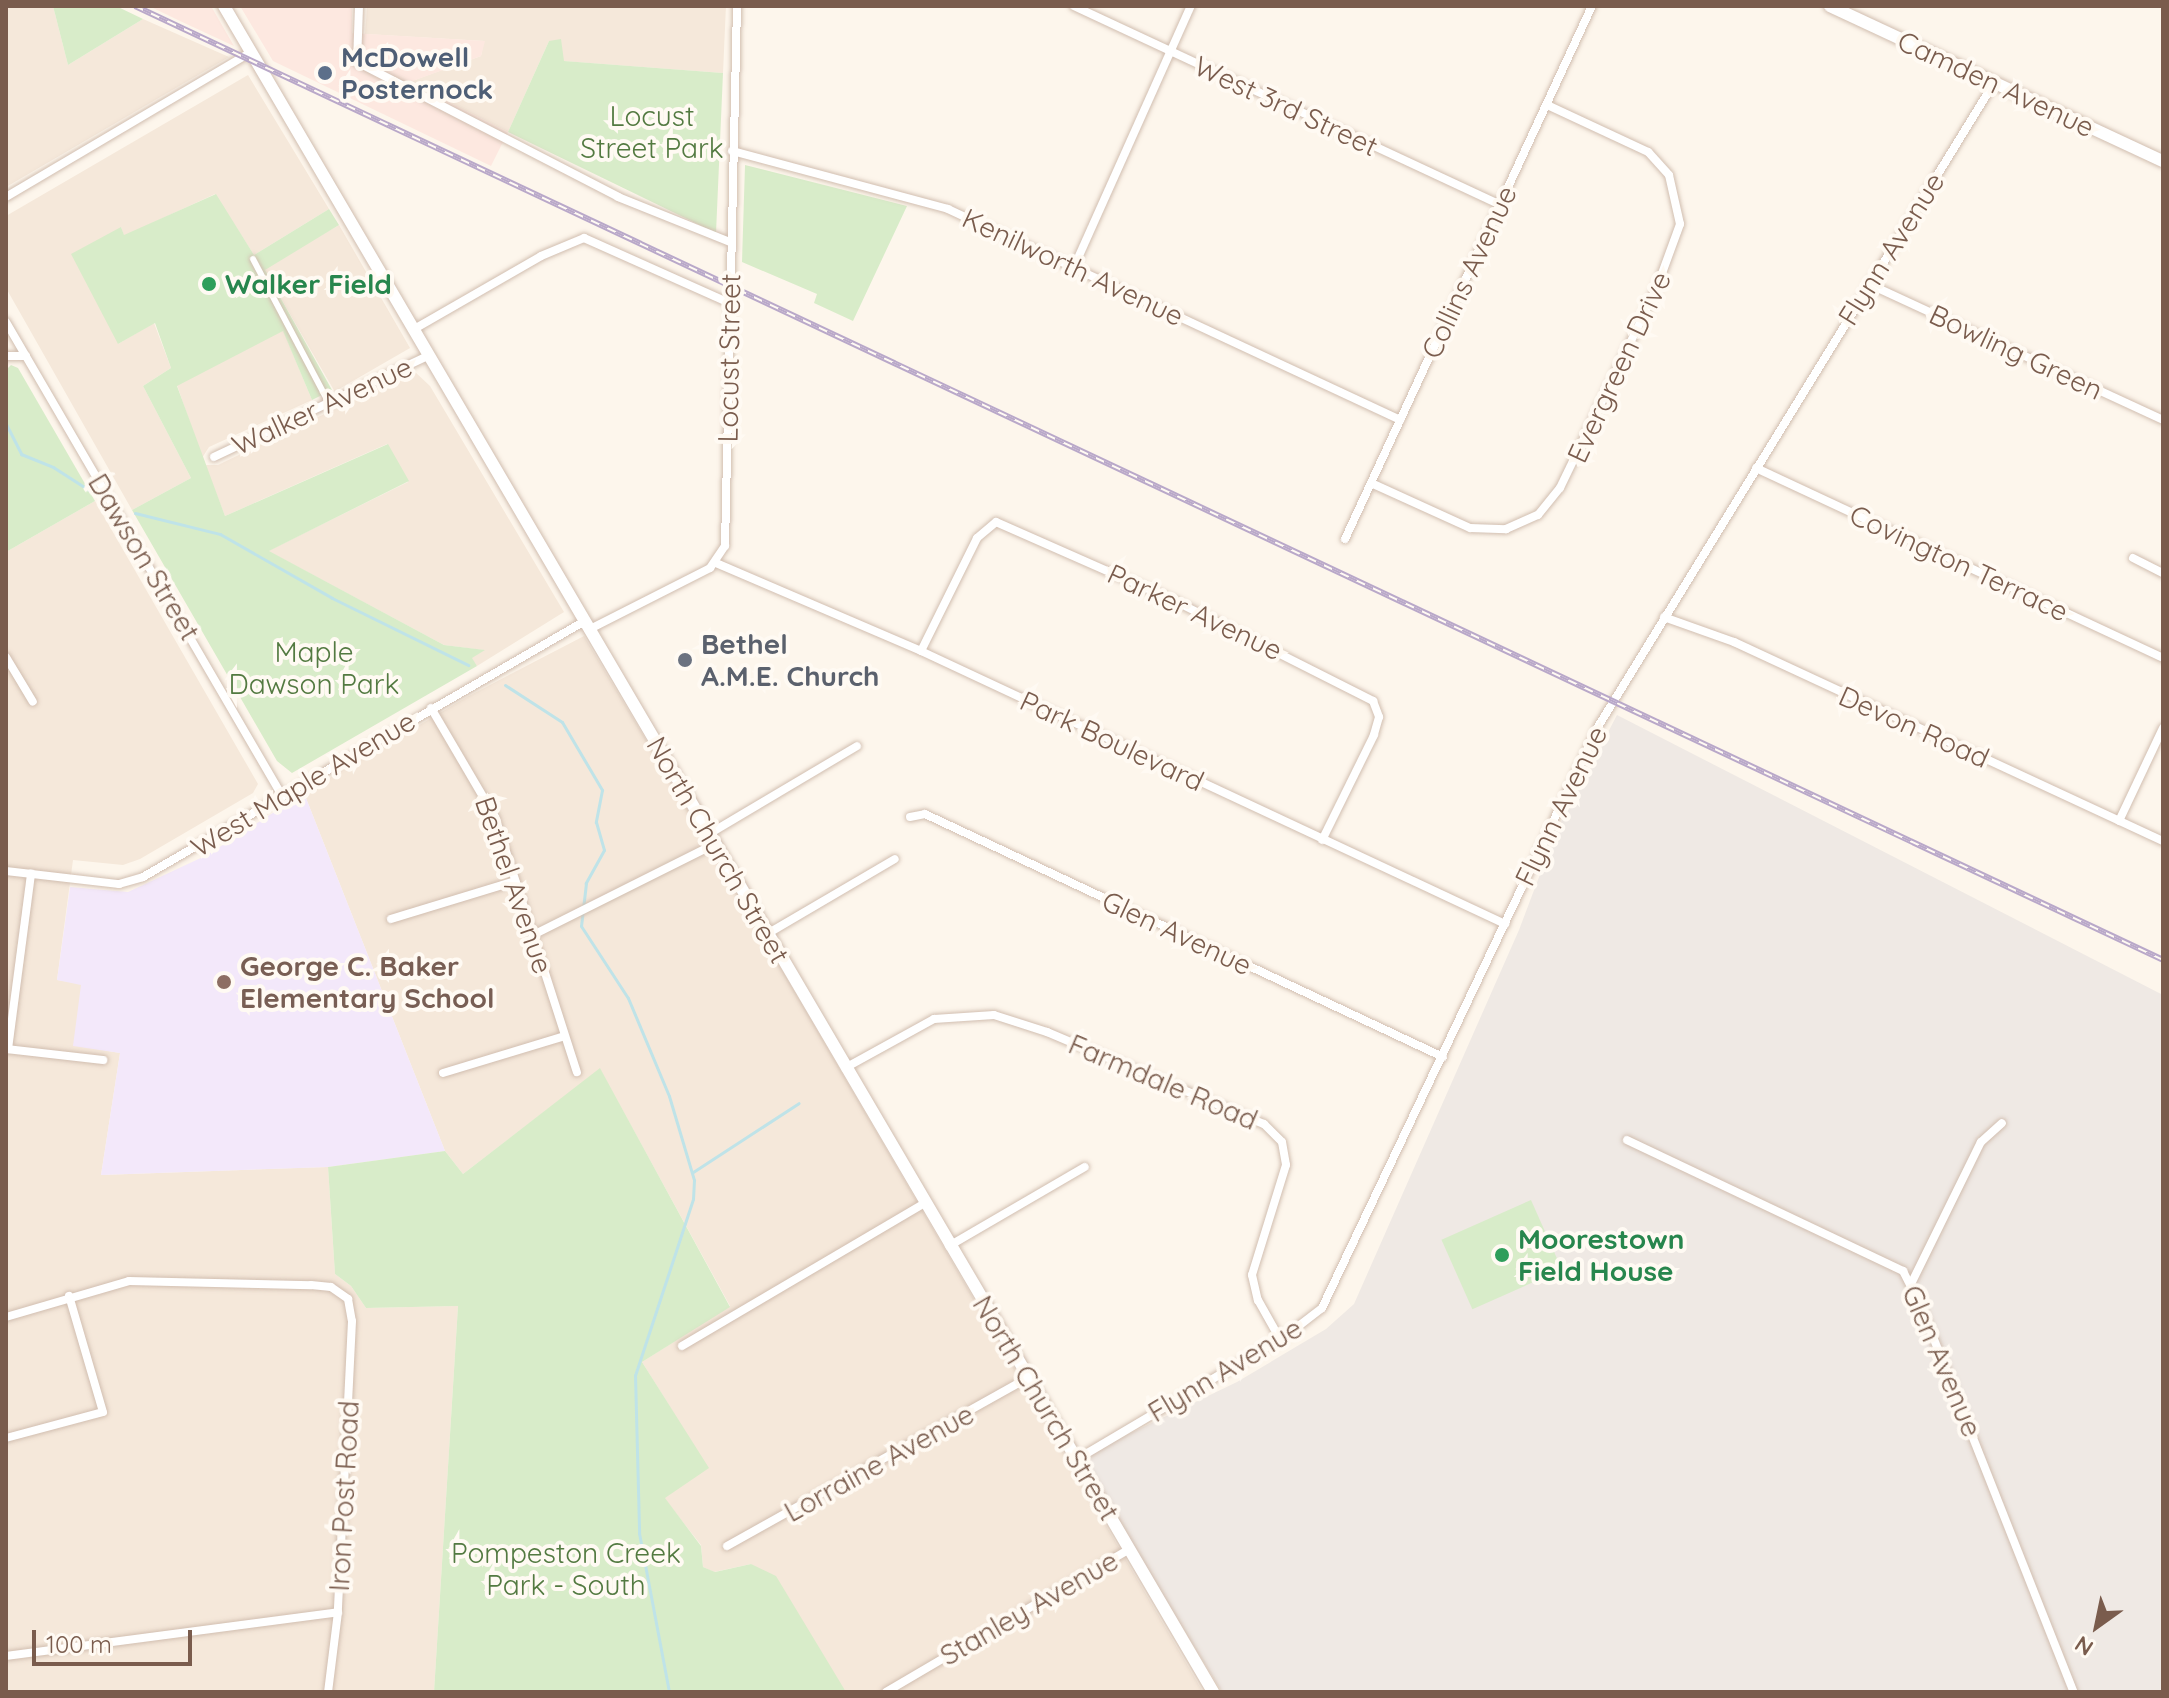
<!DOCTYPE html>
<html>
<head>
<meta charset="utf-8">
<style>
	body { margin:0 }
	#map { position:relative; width:2169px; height:1698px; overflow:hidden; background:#fdf6ec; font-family:Quicksand,sans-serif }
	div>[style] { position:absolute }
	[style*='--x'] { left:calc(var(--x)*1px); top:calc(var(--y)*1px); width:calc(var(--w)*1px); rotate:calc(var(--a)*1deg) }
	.residential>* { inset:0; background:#f5e8da; transform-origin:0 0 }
	.commercial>* { inset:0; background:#fde8e0 }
	.industrial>* { inset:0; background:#efe9e4 }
	.education>* { inset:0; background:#f3e8fa }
	.green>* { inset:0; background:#d8ecc9; transform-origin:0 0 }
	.stream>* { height:3px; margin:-1.5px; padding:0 1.5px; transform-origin:1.5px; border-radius:1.5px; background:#bfe3e8 }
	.roads { filter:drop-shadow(0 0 2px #d1beb0) drop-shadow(0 0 2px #d1beb0) }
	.pedestrian>* { height:6px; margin:-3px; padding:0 3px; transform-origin:3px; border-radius:3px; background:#fff }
	.minor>* { height:8px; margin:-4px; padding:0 4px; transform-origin:4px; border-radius:4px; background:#fff }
	.secondary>* { height:12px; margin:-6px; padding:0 6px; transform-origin:6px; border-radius:6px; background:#fff }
	.rail>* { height:6px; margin-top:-3px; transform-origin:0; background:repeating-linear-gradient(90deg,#fffaf3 0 9px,#b9a8c9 0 18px); box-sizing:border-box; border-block:2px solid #b9a8c9 }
	.dots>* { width:22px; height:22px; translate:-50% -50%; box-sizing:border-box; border:4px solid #fffaf3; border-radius:50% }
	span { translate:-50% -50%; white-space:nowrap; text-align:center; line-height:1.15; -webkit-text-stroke:8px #fffaf3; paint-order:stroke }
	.service-label { font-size:28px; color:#4e5e75; font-weight:700 }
	.left { translate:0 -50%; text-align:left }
	.street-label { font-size:28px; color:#7a5c4d }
	.park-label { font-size:28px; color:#537a41 }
	.leisure-label { font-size:28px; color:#27864d; font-weight:700 }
	.worship-label { font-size:28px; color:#5b616d; font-weight:700 }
	.education-label { font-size:28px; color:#785e54; font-weight:700 }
	.frame { position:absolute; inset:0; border:8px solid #7a5c4d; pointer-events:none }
	.north { position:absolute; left:2057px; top:1586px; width:80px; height:80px; -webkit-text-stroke:6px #fffaf3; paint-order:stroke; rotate:213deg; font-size:22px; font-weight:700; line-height:32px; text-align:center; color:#7a5c4d }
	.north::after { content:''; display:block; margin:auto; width:28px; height:36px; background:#7a5c4d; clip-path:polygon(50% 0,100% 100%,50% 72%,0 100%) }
	.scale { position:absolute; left:32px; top:1630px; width:160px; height:36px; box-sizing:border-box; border:4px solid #7a5c4d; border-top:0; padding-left:10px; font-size:24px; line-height:28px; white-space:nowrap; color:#7a5c4d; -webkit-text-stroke:6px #fffaf3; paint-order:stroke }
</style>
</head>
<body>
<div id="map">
	<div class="residential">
		<div style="clip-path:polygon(6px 6px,53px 6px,68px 65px,143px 19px,229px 57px,6px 187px)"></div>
		<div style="clip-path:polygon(367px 6px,726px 6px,723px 73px,563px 61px,549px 41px,508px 132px,409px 82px,481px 56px,484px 41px,365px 34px)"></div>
		<div style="clip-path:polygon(248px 75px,329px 209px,254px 255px,215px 194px,124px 236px,121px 227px,118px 344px,154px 323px,171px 368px,143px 386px,191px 478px,132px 510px,6px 288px,6px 216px)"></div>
		<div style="left:339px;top:225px;width:142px;height:87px;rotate:60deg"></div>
		<div style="clip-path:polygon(283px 330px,312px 400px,209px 447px,202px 458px,177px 385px)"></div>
		<div style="clip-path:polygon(414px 371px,430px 386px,564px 612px,477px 666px,471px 658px,483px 650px,444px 645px,268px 551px,408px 482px,387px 444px,225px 516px,205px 465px,218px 465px)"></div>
		<div style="clip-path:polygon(95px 501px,258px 784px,253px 793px,140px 859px,123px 865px,73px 860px,57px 980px,82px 984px,74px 1045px,120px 1053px,101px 1175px,328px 1167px,335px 1274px,351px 1286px,366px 1308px,458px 1306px,434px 1692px,6px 1692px,6px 552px)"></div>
		<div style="clip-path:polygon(584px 636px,726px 874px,1203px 1692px,846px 1692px,751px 1564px,714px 1572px,703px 1567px,701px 1545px,664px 1498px,708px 1468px,642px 1362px,730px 1306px,600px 1069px,463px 1174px,445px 1151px,304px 793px,467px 697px)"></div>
	</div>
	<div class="commercial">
		<div style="clip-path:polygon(149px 6px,211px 6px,234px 46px,180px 21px)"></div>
		<div style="clip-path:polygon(240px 6px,352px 6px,352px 33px,485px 41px,481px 56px,410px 82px,508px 132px,491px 166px,273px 61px)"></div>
	</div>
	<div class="industrial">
		<div style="clip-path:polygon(1617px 715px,2163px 995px,2163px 1692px,1222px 1692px,1079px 1458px,1237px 1382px,1326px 1329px,1354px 1304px,1519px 930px,1556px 832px)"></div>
	</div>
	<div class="education">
		<div style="clip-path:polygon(304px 793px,445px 1151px,328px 1167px,101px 1175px,120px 1053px,73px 1046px,81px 985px,57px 980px,70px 887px,128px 892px,207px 855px)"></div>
	</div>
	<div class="green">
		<div style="clip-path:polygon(53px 6px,116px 6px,143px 19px,68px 65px)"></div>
		<div style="clip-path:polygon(561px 39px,564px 61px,723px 73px,716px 233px,508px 132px,549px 41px)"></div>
		<div style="clip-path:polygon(745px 165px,907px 206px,853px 321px,814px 303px,817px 294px,742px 262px)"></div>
		<div style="clip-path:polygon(216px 194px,254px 255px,329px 209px,339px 225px,265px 270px,332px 390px,312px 400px,283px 331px,177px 386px,225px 516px,388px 444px,409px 481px,269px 551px,444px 645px,485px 650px,472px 658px,477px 666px,292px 773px,277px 761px,132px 510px,191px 478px,143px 386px,171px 368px,155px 323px,118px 344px,71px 254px,121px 227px,124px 235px)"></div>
		<div style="clip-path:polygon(11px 365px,18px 368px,95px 501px,6px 552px,6px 370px)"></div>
		<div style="clip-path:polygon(600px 1068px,730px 1307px,642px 1362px,709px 1468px,665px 1498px,701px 1546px,703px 1567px,715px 1572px,751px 1564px,776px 1576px,846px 1692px,434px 1692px,458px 1306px,366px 1308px,351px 1286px,335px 1274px,328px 1167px,445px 1151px,463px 1174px)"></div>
		<div style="left:1531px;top:1200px;width:76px;height:98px;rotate:66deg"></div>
	</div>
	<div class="stream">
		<div style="--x:6;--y:424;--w:34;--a:63"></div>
		<div style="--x:21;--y:454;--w:35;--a:22"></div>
		<div style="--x:53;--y:467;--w:50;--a:32.7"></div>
		<div style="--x:135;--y:513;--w:88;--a:13.9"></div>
		<div style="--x:220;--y:534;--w:129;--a:29.7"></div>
		<div style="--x:332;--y:598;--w:152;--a:26.2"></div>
		<div style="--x:505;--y:685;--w:68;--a:33"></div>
		<div style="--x:562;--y:722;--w:79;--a:59.5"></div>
		<div style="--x:602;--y:790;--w:33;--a:101"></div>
		<div style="--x:596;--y:822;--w:29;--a:74"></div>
		<div style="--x:604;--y:850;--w:38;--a:119"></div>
		<div style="--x:586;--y:883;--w:43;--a:96.6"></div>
		<div style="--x:581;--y:926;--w:86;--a:56.9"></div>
		<div style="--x:628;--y:998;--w:106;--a:67.3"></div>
		<div style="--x:669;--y:1096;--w:88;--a:73.4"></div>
		<div style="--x:694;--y:1180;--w:19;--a:93"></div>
		<div style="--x:693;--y:1199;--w:185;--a:108.2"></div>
		<div style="--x:635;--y:1375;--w:158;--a:88.5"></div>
		<div style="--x:639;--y:1533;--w:162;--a:79.3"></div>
		<div style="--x:693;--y:1172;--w:126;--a:-33.1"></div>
	</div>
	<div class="roads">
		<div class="pedestrian">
			<div style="--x:253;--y:259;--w:163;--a:62.2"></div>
		</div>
		<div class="minor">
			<div style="--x:359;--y:6;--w:56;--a:92"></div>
			<div style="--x:357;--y:62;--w:294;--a:27.3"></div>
			<div style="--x:618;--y:197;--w:121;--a:21.9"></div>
			<div style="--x:1074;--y:6;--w:470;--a:25"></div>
			<div style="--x:732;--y:151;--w:224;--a:15"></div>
			<div style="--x:948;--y:209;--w:499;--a:25"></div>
			<div style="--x:6;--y:197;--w:285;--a:-30.6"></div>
			<div style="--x:1074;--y:267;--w:286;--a:-65.9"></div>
			<div style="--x:1869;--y:284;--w:324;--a:24.8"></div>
			<div style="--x:6;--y:322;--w:546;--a:59.77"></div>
			<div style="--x:416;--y:328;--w:144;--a:-29.9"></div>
			<div style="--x:541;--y:256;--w:47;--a:-22.7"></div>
			<div style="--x:584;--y:238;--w:159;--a:24.1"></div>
			<div style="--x:6;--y:356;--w:20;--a:0"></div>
			<div style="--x:214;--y:457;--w:239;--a:-25.3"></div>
			<div style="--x:1756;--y:468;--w:449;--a:25"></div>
			<div style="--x:1371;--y:483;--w:109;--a:24.4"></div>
			<div style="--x:1470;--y:528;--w:36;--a:2"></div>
			<div style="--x:1506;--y:529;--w:35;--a:-24"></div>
			<div style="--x:1538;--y:515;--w:35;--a:-51"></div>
			<div style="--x:1560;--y:488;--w:223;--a:-64.2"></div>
			<div style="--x:1657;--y:287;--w:67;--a:-69.9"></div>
			<div style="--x:1680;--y:224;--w:50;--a:-102.7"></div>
			<div style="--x:1669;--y:175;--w:31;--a:-132"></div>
			<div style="--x:1648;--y:152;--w:111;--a:-155"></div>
			<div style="--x:1345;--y:539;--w:587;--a:-65.14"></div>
			<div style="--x:2133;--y:558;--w:34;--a:27"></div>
			<div style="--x:716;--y:563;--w:223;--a:23.2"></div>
			<div style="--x:921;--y:651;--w:645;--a:25.05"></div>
			<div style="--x:1664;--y:617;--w:74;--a:19.7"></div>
			<div style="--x:1734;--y:642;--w:473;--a:24.9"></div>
			<div style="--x:588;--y:630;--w:137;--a:-26.9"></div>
			<div style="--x:710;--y:568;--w:27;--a:-56"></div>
			<div style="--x:725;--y:546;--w:540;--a:-88.73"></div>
			<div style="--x:921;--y:651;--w:126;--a:-63.6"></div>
			<div style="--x:977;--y:538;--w:25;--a:-40"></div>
			<div style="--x:996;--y:522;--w:198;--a:23.8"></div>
			<div style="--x:1177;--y:602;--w:220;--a:26.8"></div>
			<div style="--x:1373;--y:701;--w:17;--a:69"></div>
			<div style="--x:1379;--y:717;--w:19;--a:106"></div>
			<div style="--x:1374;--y:735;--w:117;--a:116.3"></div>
			<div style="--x:6;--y:657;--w:52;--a:59"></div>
			<div style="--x:431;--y:708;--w:126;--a:59.6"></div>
			<div style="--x:495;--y:817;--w:268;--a:72.2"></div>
			<div style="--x:910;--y:817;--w:15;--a:-11"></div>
			<div style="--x:925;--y:814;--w:572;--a:25.13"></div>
			<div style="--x:2119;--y:821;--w:103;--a:-64.7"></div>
			<div style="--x:709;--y:834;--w:172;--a:-30.7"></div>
			<div style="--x:6;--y:871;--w:114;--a:6.6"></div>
			<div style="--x:119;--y:884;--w:25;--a:-16"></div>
			<div style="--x:143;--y:877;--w:509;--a:-30.09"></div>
			<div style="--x:391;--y:919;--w:130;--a:-17"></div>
			<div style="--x:767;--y:934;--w:148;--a:-30.4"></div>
			<div style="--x:533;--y:935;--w:203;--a:-26.6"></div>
			<div style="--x:6;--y:1049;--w:98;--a:6.5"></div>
			<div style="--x:8;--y:1049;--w:177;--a:-82.5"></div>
			<div style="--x:845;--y:1068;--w:102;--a:-28.8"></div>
			<div style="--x:934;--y:1019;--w:60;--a:-3.8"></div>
			<div style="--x:994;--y:1015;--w:56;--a:17.8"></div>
			<div style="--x:1047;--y:1032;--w:236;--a:23"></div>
			<div style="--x:1264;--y:1124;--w:25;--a:45"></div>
			<div style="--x:1282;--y:1142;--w:23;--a:80"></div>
			<div style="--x:1286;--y:1165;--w:115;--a:107.2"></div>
			<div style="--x:1252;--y:1275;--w:26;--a:77"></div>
			<div style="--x:1258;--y:1300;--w:45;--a:60.6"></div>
			<div style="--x:443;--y:1073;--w:127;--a:-16.9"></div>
			<div style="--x:1627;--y:1140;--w:306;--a:25.4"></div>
			<div style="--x:1903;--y:1271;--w:37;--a:63"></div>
			<div style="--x:1920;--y:1304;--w:417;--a:68.4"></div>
			<div style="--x:949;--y:1246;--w:157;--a:-30.2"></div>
			<div style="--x:1911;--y:1284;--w:158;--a:-63.8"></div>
			<div style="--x:1981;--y:1142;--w:28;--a:-42"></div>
			<div style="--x:6;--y:1317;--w:128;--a:-16.3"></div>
			<div style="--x:129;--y:1281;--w:182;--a:1.3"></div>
			<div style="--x:311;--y:1285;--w:20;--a:6"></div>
			<div style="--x:331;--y:1287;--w:21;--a:35"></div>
			<div style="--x:348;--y:1299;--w:22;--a:80"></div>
			<div style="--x:352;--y:1321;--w:291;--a:92.8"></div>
			<div style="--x:338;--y:1612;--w:81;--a:97.1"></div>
			<div style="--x:682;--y:1346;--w:282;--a:-30.5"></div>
			<div style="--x:6;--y:1438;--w:100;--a:-15"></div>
			<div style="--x:103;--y:1412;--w:121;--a:-106.3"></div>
			<div style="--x:1079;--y:1458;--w:242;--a:-30.6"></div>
			<div style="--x:1287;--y:1335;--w:44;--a:-37.6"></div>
			<div style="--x:1322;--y:1308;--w:645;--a:-64.59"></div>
			<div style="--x:1599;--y:725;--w:754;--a:-58.4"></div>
			<div style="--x:727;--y:1546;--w:346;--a:-29.2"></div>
			<div style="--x:6;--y:1656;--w:335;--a:-7.5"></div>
			<div style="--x:886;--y:1692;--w:283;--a:-30.4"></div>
		</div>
		<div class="secondary">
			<div style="--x:224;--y:6;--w:1955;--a:59.6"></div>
			<div style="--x:1830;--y:6;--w:367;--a:25"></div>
		</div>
	</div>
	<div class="rail">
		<div style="--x:135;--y:6;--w:2241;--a:25.19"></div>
	</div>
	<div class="dots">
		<div style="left:325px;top:73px;background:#5c6f8a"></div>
		<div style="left:209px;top:284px;background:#2e9e5b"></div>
		<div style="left:685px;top:660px;background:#6b7280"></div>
		<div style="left:224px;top:982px;background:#8d6e63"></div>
		<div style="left:1502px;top:1255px;background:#2e9e5b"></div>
	</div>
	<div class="service-label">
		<span class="left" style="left:341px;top:73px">McDowell<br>Posternock</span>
	</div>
	<div class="street-label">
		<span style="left:1996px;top:84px;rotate:25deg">Camden Avenue</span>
		<span style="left:1286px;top:106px;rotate:25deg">West 3rd Street</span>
		<span style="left:1891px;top:249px;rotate:-58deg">Flynn Avenue</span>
		<span style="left:1073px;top:267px;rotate:25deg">Kenilworth Avenue</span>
		<span style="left:1469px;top:272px;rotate:-65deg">Collins Avenue</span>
		<span style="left:2016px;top:352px;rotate:25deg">Bowling Green</span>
		<span style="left:729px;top:358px;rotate:-89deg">Locust Street</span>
		<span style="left:1619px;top:367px;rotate:-65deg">Evergreen Drive</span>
		<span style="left:322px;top:406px;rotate:-25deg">Walker Avenue</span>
		<span style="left:144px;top:557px;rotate:59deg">Dawson Street</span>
		<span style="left:1959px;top:563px;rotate:25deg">Covington Terrace</span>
		<span style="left:1195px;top:612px;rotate:25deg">Parker Avenue</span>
		<span style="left:1914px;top:727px;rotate:24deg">Devon Road</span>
		<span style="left:1112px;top:741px;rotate:25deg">Park Boulevard</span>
		<span style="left:303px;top:784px;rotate:-31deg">West Maple Avenue</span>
		<span style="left:1561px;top:806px;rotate:-64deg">Flynn Avenue</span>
		<span style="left:718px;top:850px;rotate:60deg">North Church Street</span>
		<span style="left:514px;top:885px;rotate:71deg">Bethel Avenue</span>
		<span style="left:1177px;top:933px;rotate:25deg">Glen Avenue</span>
		<span style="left:1163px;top:1082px;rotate:23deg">Farmdale Road</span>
		<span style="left:1942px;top:1361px;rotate:67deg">Glen Avenue</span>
		<span style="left:1225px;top:1370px;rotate:-31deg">Flynn Avenue</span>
		<span style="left:1046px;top:1408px;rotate:59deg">North Church Street</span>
		<span style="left:879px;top:1463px;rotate:-29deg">Lorraine Avenue</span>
		<span style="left:344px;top:1496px;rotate:-87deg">Iron Post Road</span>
		<span style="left:1029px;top:1608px;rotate:-30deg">Stanley Avenue</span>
	</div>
	<div class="park-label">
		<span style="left:652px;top:132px">Locust<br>Street Park</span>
		<span style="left:314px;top:668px">Maple<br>Dawson Park</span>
		<span style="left:566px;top:1569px">Pompeston Creek<br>Park - South</span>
	</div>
	<div class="leisure-label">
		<span class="left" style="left:225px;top:284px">Walker Field</span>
		<span class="left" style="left:1518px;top:1255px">Moorestown<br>Field House</span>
	</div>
	<div class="worship-label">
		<span class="left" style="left:701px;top:660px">Bethel<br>A.M.E. Church</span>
	</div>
	<div class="education-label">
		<span class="left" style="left:240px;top:982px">George C. Baker<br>Elementary School</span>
	</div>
	<div class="frame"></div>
	<div class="north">N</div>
	<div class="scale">100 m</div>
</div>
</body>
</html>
